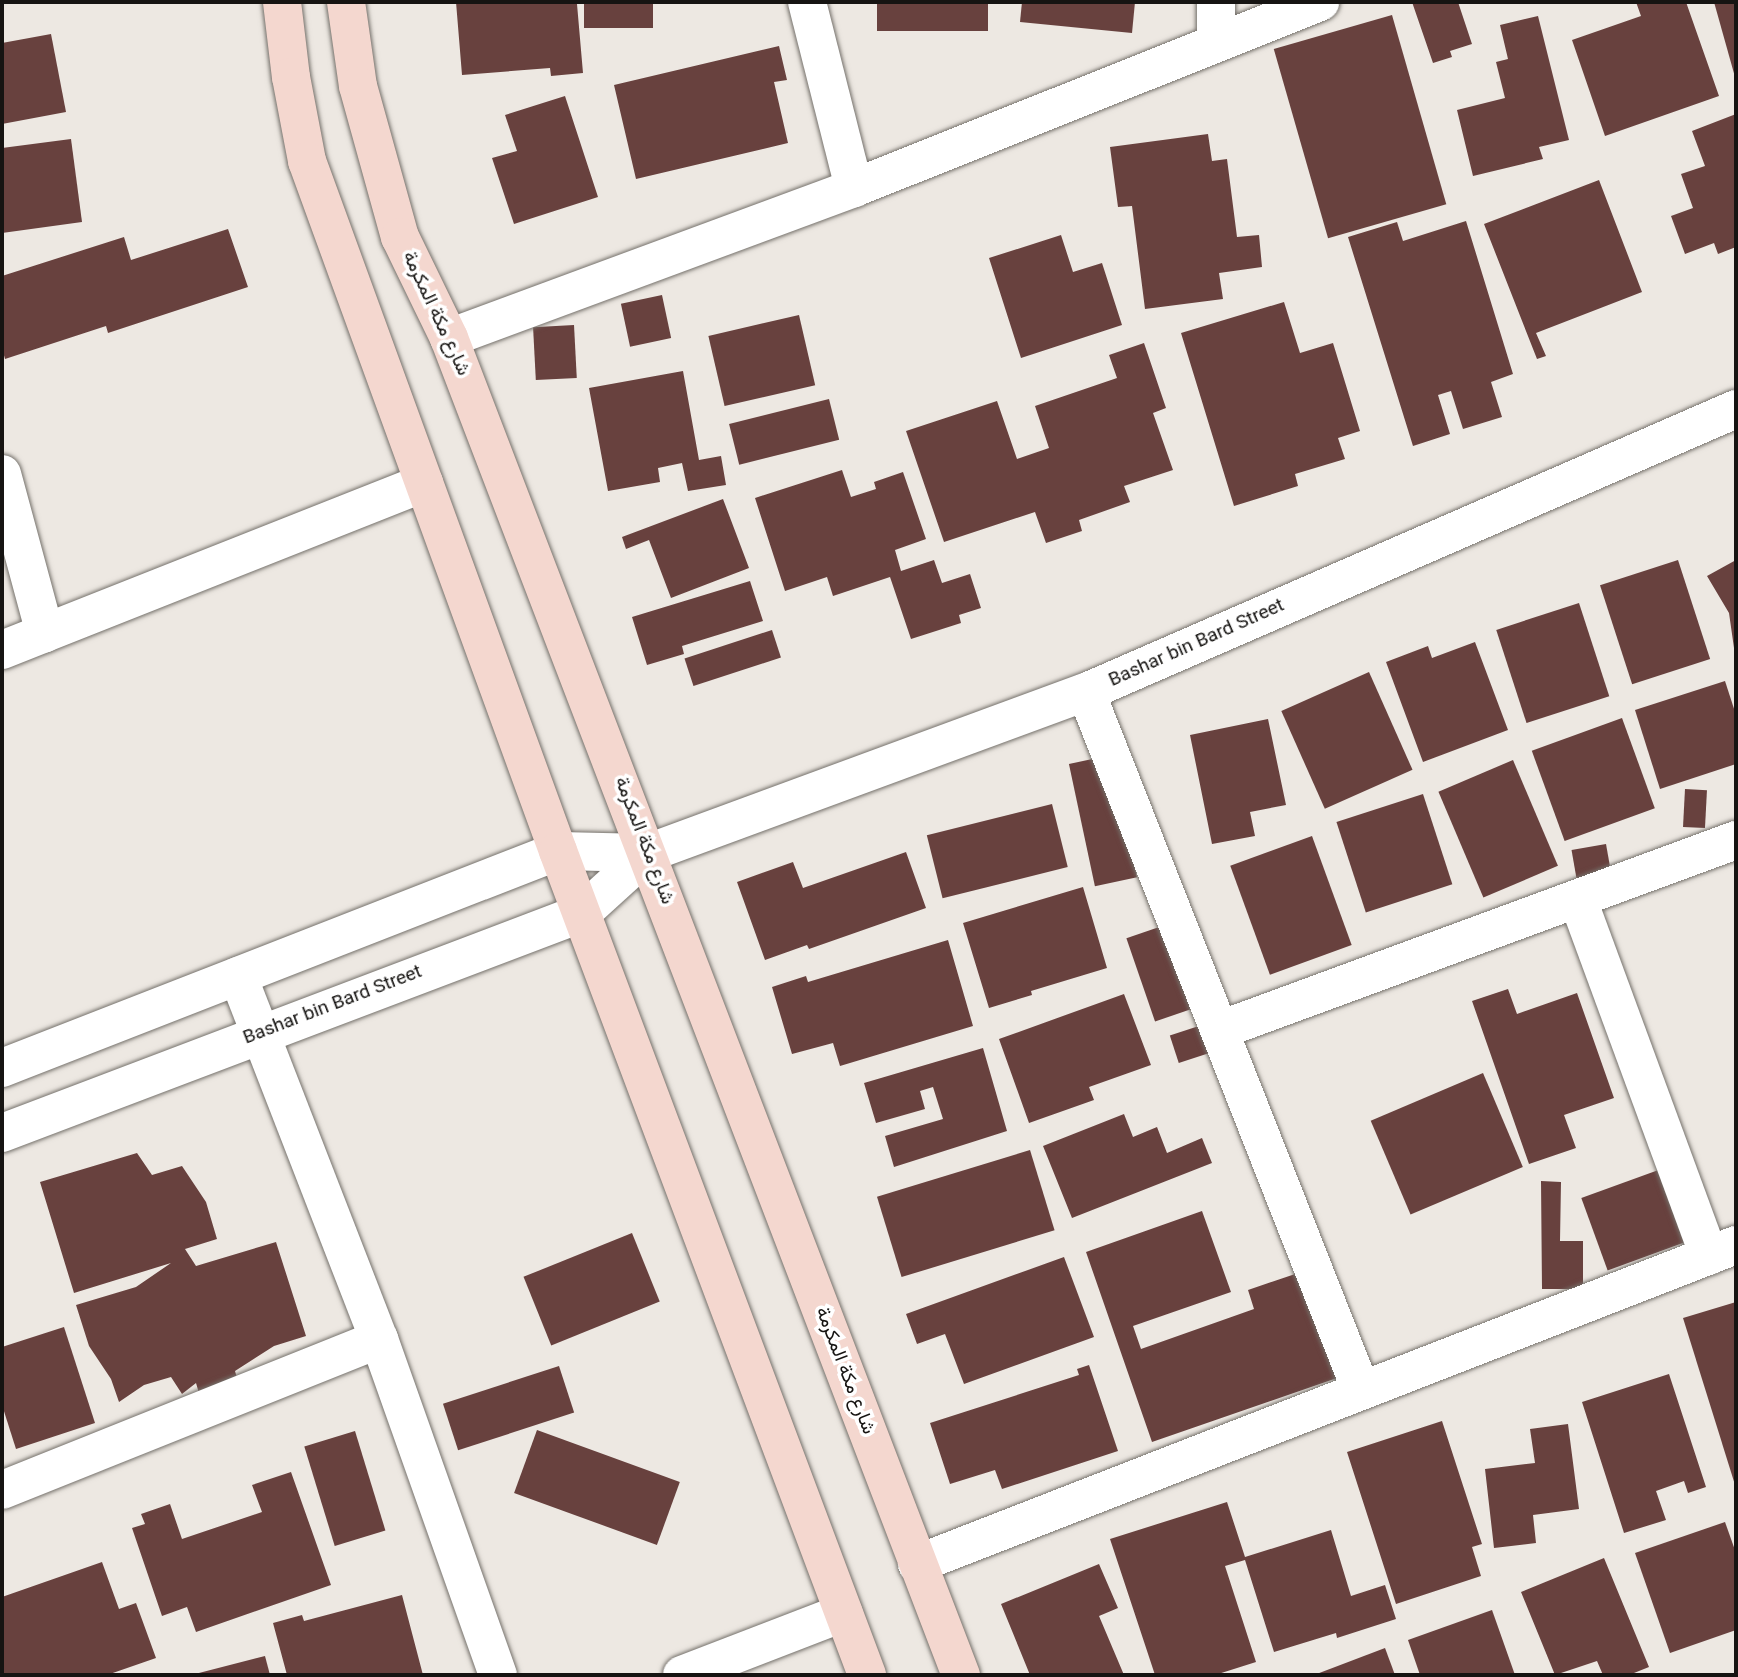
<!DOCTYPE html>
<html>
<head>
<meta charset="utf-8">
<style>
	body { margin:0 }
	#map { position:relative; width:1738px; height:1677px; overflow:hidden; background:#ede8e2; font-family:Georgia,Vazirmatn,serif }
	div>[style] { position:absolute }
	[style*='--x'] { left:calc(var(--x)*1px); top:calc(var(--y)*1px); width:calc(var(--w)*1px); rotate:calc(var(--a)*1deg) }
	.building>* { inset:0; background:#68413e; transform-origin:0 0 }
	.roads { filter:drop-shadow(0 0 2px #75716b) drop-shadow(0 0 2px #75716b) }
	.minor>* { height:38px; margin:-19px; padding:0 19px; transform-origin:19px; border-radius:19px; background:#fff }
	.secondary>* { height:38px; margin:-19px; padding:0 19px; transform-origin:19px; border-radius:19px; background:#f4d7cf }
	span { translate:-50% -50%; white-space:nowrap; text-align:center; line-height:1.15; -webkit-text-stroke:7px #fff; paint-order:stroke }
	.street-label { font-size:19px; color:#161412 }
	.frame { position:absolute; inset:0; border:4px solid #161412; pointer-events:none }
</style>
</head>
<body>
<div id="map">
	<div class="building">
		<div style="clip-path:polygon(456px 2px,577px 4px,583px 73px,551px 76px,550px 68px,462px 75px)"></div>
		<div style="left:584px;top:2px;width:69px;height:26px"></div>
		<div style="left:877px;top:2px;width:111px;height:29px"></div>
		<div style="clip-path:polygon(1022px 2px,1135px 2px,1132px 33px,1020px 22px)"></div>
		<div style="clip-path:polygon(1412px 2px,1458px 2px,1472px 44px,1450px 51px,1452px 57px,1433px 63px)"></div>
		<div style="clip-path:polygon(1636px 2px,1686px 2px,1719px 96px,1605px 136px,1572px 40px,1641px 16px)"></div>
		<div style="clip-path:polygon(1714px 2px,1736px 2px,1736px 77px,1735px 77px)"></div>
		<div style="left:1392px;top:15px;width:197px;height:123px;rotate:74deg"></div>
		<div style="clip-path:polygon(1538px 16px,1569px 140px,1539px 147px,1543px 159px,1473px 176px,1457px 110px,1505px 98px,1496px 62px,1508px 59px,1500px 25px)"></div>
		<div style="clip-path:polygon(51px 34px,66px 112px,2px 124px,2px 43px)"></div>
		<div style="clip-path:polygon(779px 46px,787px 80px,774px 82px,788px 143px,636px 179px,614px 85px)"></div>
		<div style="clip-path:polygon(565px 96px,598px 197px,514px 224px,492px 158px,517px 151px,505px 115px)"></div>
		<div style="clip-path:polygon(1736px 114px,1736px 247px,1718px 254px,1714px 243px,1685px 254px,1671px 216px,1693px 208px,1681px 174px,1705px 166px,1692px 131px)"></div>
		<div style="clip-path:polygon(1208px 134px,1212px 161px,1227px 159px,1237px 237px,1259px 235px,1262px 267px,1219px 273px,1223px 299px,1145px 309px,1132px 206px,1118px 207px,1110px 147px)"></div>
		<div style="clip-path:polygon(71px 139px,82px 222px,2px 233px,2px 148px)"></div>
		<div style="clip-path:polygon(1599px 180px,1642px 292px,1536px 333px,1546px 356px,1537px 359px,1484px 224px)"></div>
		<div style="clip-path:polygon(1466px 221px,1513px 374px,1491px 382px,1502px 417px,1463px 429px,1451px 391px,1438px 395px,1450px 434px,1413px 446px,1348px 237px,1397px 222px,1403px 241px)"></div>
		<div style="clip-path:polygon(228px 229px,248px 287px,108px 333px,106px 326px,5px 359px,2px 348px,2px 276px,124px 237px,131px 260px)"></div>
		<div style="clip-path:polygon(1061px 235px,1073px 272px,1102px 263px,1122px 325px,1021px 358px,989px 258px)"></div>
		<div style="left:662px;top:295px;width:44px;height:42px;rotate:78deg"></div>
		<div style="clip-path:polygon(1284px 302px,1300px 353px,1333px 343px,1360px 431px,1338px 438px,1345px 459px,1295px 474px,1298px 486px,1234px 506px,1181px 333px)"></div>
		<div style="left:799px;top:315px;width:72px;height:93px;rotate:77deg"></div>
		<div style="left:574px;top:325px;width:53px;height:41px;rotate:87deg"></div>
		<div style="clip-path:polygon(1144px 343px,1166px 408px,1153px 413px,1173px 470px,1124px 486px,1130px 502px,1079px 520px,1082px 531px,1046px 543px,1035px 512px,944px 542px,906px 431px,997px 401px,1017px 459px,1049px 448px,1035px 406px,1117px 378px,1109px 355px)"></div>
		<div style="clip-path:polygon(683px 371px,699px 460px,721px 456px,726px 485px,688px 491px,682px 463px,658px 468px,660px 482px,608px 491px,589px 388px)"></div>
		<div style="left:829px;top:399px;width:42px;height:103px;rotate:76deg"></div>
		<div style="clip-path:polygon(842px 470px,851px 497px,876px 489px,874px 482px,903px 472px,926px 539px,895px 550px,901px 571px,934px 560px,942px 583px,970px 574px,981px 608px,959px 615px,961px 623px,911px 639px,890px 577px,833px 596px,827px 577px,785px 591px,755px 498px)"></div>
		<div style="clip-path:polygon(723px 499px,749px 568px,671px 598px,649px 540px,626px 549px,622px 537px)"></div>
		<div style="left:1678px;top:560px;width:104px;height:82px;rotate:72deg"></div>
		<div style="clip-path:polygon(1736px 560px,1736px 655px,1735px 655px,1729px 613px,1707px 576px)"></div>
		<div style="clip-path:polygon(750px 581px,763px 621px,682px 646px,684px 654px,647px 665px,632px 617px)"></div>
		<div style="left:1579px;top:603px;width:98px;height:87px;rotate:72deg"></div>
		<div style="left:772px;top:630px;width:29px;height:92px;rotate:72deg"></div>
		<div style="clip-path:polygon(1475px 642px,1508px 730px,1423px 762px,1386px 662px,1428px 646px,1432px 658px)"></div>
		<div style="left:1369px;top:672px;width:107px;height:96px;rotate:66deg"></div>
		<div style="clip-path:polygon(1725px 681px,1736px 715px,1736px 764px,1660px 789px,1635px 710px)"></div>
		<div style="left:1622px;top:718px;width:96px;height:96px;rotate:70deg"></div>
		<div style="clip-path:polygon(1268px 719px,1286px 805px,1250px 812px,1255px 836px,1212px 844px,1190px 735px)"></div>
		<div style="left:1111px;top:755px;width:125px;height:43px;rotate:78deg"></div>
		<div style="left:1513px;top:760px;width:115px;height:81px;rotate:67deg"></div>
		<div style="left:1685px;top:789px;width:22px;height:38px;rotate:3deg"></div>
		<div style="left:1423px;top:794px;width:95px;height:91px;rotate:72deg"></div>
		<div style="left:1052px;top:804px;width:65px;height:129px;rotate:76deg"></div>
		<div style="left:1312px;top:836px;width:116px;height:87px;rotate:70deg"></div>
		<div style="left:1606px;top:844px;width:29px;height:35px;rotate:80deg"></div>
		<div style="clip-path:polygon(906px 852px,926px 908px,809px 949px,807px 945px,765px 960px,737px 882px,793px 862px,803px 888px)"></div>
		<div style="clip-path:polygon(1083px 887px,1107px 968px,1031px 991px,1032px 995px,989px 1008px,963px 923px)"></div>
		<div style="left:1168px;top:924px;width:88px;height:44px;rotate:71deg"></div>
		<div style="clip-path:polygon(948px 940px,973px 1026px,840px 1066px,833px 1043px,792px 1054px,772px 987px,806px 976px,808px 982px)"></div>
		<div style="clip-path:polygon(1508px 989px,1517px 1014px,1577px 993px,1614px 1098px,1564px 1115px,1576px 1148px,1529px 1164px,1472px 1001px)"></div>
		<div style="clip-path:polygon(1124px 994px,1151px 1065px,1089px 1087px,1094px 1100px,1029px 1123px,999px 1039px)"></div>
		<div style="left:1205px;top:1024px;width:29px;height:37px;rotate:72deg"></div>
		<div style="clip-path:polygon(983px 1048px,1007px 1131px,894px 1167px,885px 1136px,943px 1119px,933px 1087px,920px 1091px,925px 1109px,876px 1123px,864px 1083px)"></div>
		<div style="left:1483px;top:1073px;width:102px;height:122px;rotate:67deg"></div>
		<div style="clip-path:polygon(1124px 1114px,1133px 1137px,1157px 1127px,1167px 1153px,1202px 1138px,1212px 1163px,1072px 1218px,1043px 1146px)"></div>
		<div style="left:1030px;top:1150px;width:84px;height:160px;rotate:73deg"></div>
		<div style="clip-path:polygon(137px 1153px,152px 1175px,182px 1166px,206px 1202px,217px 1239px,185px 1249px,196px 1266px,276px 1242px,306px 1336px,274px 1346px,235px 1371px,240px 1388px,201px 1400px,196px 1383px,182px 1394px,171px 1377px,144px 1385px,119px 1402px,111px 1379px,89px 1346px,76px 1305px,136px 1287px,171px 1263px,74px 1293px,40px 1182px)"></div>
		<div style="left:1664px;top:1168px;width:77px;height:88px;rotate:70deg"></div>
		<div style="clip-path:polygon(1541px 1181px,1561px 1182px,1560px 1241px,1583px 1241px,1583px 1289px,1542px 1289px)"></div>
		<div style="clip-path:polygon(1202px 1211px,1231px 1292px,1133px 1326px,1141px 1349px,1254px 1309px,1248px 1290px,1304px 1271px,1340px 1377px,1152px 1442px,1086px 1252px)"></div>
		<div style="left:632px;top:1233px;width:74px;height:117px;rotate:68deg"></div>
		<div style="clip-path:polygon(1064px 1257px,1094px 1337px,964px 1384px,945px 1334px,917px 1344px,906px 1314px)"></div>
		<div style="clip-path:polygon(1736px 1302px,1736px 1488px,1683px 1318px)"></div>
		<div style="clip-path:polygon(64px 1327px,95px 1423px,16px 1449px,2px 1405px,2px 1347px)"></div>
		<div style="clip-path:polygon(1089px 1365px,1118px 1451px,1002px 1489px,995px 1470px,950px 1484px,930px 1423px,1079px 1375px,1077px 1369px)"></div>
		<div style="left:559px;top:1366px;width:49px;height:122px;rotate:72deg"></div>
		<div style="clip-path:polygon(1669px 1374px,1706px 1487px,1688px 1493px,1684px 1481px,1656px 1491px,1666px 1520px,1624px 1533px,1582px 1402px)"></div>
		<div style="clip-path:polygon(1442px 1421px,1482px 1544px,1472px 1547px,1481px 1576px,1396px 1604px,1347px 1452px)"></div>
		<div style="clip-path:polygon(1568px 1424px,1579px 1509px,1533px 1515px,1536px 1543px,1494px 1548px,1485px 1469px,1535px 1463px,1530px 1429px)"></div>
		<div style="left:537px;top:1430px;width:152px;height:67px;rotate:20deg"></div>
		<div style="left:355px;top:1431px;width:104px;height:53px;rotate:73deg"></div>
		<div style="clip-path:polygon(291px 1472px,331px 1585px,196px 1632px,187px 1607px,162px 1616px,132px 1528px,145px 1524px,141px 1514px,170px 1504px,182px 1539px,262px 1512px,252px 1485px)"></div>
		<div style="clip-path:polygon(1227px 1502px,1245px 1557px,1331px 1530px,1351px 1596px,1385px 1585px,1396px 1619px,1337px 1638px,1336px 1633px,1274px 1652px,1245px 1560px,1225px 1566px,1256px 1662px,1215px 1675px,1155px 1675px,1110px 1539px)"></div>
		<div style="clip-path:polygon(1725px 1522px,1736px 1553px,1736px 1630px,1670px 1653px,1635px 1553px)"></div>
		<div style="clip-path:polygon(1604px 1558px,1649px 1667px,1629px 1675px,1603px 1675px,1597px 1661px,1555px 1675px,1521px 1592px)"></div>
		<div style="clip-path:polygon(102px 1562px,119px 1609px,136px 1603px,156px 1658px,107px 1675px,2px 1675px,2px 1597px)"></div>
		<div style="clip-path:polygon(1099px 1564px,1118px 1608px,1099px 1616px,1124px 1675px,1030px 1675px,1001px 1604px)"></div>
		<div style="clip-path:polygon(402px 1595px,423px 1675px,287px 1675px,273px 1623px,302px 1615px,304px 1621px)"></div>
		<div style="clip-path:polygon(1492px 1610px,1515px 1675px,1420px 1675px,1408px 1640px)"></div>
		<div style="clip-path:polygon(1385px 1648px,1395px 1675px,1314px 1675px)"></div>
		<div style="clip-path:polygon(265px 1656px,270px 1675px,195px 1675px,195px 1674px)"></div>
	</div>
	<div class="roads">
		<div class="minor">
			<div style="--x:807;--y:2;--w:192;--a:75.8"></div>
			<div style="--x:1216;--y:2;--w:40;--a:90"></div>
			<div style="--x:449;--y:338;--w:432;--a:-20.3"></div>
			<div style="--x:854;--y:188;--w:502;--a:-21.76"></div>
			<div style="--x:2;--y:474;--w:165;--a:74.9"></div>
			<div style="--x:2;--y:650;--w:454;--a:-21.6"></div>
			<div style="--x:1086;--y:692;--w:750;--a:68.5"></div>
			<div style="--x:1578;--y:900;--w:379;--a:69.8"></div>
			<div style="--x:238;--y:976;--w:389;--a:68.8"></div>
			<div style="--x:379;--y:1339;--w:356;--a:70.5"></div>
			<div style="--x:1220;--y:1030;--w:550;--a:-20.21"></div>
			<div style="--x:2;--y:1068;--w:597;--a:-21.32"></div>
			<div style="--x:558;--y:851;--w:90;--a:1.3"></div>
			<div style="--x:648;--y:853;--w:467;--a:-20.2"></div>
			<div style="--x:1086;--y:692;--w:709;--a:-23.53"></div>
			<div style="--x:2;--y:1133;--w:620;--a:-20.77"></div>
			<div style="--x:582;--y:913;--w:89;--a:-42.3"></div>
			<div style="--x:2;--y:1490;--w:406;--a:-21.8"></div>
			<div style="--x:917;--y:1564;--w:879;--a:-21.28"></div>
			<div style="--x:682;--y:1675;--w:173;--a:-21.1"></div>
		</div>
		<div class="secondary">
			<div style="--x:282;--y:2;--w:76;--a:83.2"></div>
			<div style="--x:291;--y:77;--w:86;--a:79.2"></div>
			<div style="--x:307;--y:161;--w:734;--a:70.01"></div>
			<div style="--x:558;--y:851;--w:880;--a:69.44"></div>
			<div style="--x:346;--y:2;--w:85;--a:81.9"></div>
			<div style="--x:358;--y:86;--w:157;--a:74.5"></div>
			<div style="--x:400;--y:237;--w:112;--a:64.1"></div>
			<div style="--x:449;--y:338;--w:1432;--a:69.05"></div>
		</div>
	</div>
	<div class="street-label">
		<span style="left:435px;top:314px;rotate:65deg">شارع مكة المكرمة</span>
		<span style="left:1197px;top:644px;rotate:-24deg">Bashar bin Bard Street</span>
		<span style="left:643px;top:841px;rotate:69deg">شارع مكة المكرمة</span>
		<span style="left:333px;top:1006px;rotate:-21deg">Bashar bin Bard Street</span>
		<span style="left:844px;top:1371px;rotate:69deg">شارع مكة المكرمة</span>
	</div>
	<div class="frame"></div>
</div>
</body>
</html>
